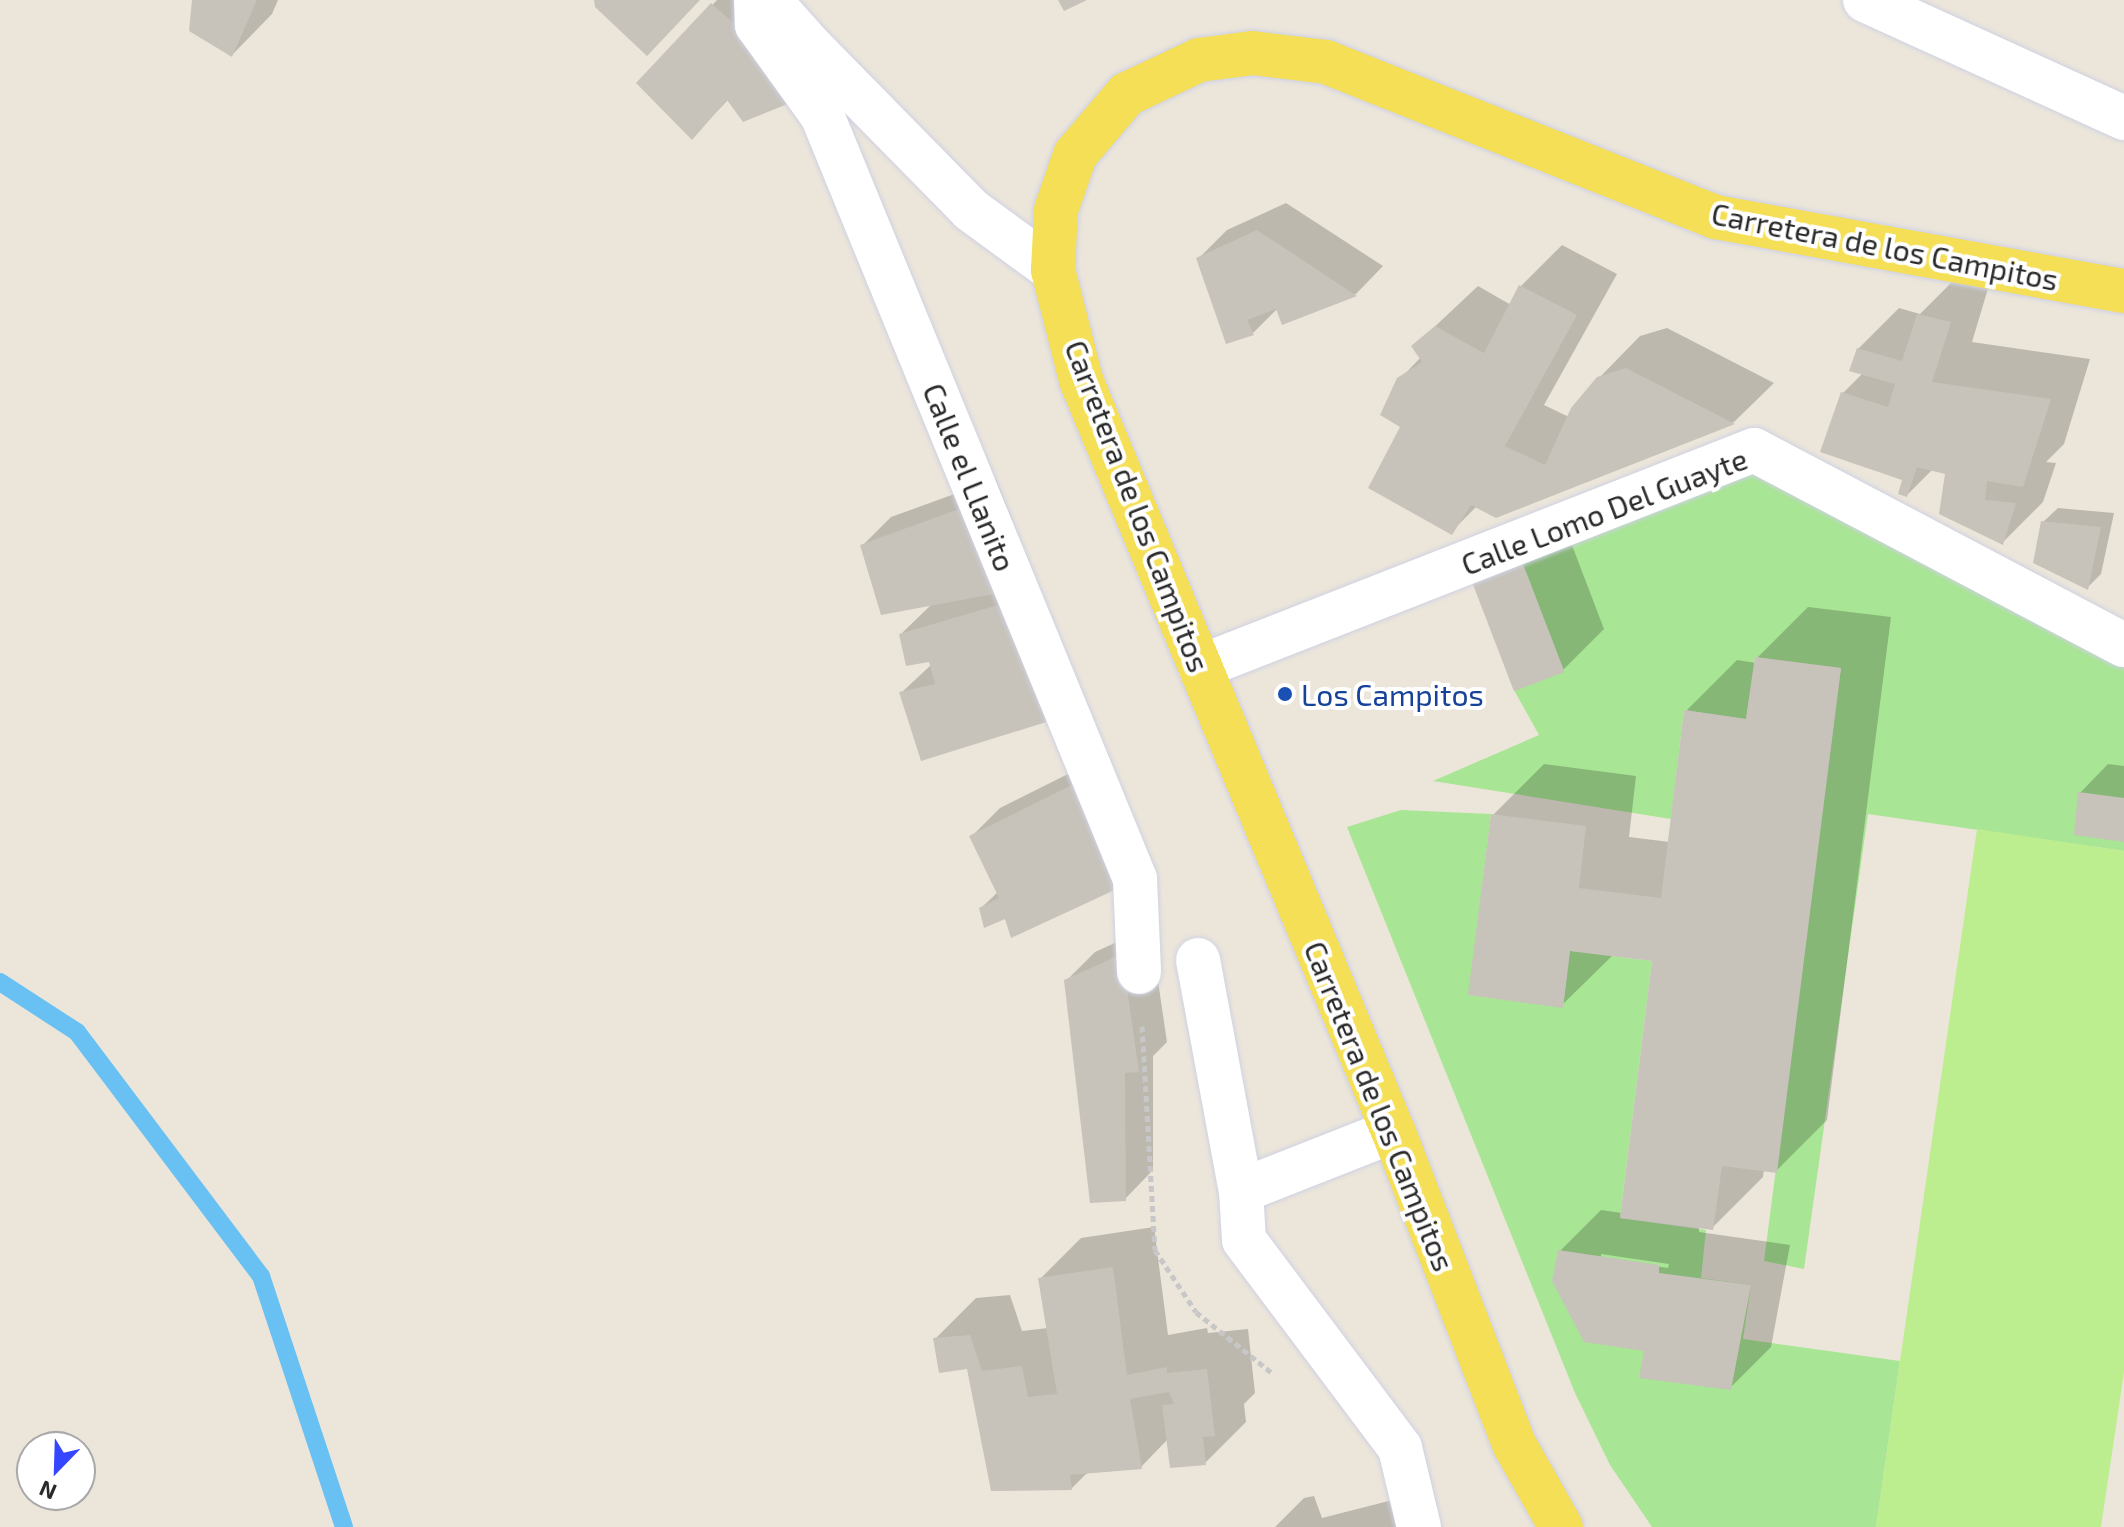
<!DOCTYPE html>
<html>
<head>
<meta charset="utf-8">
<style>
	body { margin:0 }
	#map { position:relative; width:2124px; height:1527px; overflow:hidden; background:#ece6da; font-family:"Exo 2",sans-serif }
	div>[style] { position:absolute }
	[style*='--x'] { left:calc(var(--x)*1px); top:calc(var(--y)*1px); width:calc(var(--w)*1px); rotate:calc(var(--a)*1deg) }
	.green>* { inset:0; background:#a8e594 }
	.pitch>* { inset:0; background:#bced8f }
	.shadow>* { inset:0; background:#0003 }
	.stream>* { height:18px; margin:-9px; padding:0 9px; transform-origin:9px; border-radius:9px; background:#69c0f2 }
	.building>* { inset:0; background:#c7c3ba; transform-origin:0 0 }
	.path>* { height:5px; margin-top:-2.5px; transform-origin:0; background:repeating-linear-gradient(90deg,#c7c7c7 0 6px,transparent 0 10px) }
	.roads { filter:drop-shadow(0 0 2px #cfd1e3) drop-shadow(0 0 2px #cfd1e3) }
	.minor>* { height:44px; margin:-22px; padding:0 22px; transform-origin:22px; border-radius:22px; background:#fff }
	.major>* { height:44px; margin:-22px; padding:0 22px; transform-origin:22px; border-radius:22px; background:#f5df56 }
	.dots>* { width:22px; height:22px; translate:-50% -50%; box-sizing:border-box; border:4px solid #fff; border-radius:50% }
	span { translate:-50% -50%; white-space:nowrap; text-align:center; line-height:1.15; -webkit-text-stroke:8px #fff; paint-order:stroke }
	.street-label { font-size:30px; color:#292929 }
	.transit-label { font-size:30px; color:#164399 }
	.left { translate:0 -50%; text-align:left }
	.north { position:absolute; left:16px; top:1431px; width:80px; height:80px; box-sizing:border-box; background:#fff; border:2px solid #a9a9a9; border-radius:50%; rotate:203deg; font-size:22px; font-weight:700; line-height:32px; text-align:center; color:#292929 }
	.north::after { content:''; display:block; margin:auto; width:28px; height:36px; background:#3446ff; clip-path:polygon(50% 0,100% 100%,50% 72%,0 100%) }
</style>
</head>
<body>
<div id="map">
	<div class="green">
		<div style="clip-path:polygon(1749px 469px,2124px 664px,2124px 851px,1868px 814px,1804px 1269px,1764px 1261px,1841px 668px,1755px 657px,1746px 719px,1684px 710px,1671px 819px,1433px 781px,1539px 735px,1514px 690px,1564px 671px,1521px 559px)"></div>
		<div style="clip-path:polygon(1401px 810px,1491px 814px,1469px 995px,1563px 1007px,1570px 951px,1652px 961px,1620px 1218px,1706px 1230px,1701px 1278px,1751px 1285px,1743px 1339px,1900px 1361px,1876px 1527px,1652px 1527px,1610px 1465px,1575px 1393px,1347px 827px)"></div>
	</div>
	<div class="pitch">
		<div style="clip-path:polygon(1977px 829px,2124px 851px,2124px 1372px,2101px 1527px,1876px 1527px)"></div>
	</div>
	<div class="shadow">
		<div style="clip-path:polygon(194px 0,278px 0,272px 14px,232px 55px)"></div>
		<div style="clip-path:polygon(717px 0,766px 0,729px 99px,692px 137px,639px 83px)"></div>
		<div style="clip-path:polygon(1286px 203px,1383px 266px,1356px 294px,1283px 322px,1278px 308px,1253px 333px,1199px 258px,1227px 230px)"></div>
		<div style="clip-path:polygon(1562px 245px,1617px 274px,1544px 405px,1569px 417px,1599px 378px,1640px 336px,1667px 328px,1774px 383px,1734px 422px,1496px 516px,1477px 506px,1451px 532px,1403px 427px,1399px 380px,1421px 357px,1413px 347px,1478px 286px,1511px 305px,1521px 286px)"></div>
		<div style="clip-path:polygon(1960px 274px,1990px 282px,1972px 342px,2090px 359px,2064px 444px,2046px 462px,2056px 463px,2043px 502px,2002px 543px,1948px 473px,1933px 469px,1907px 495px,1904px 479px,1843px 393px,1863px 373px,1858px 349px,1899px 308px,1920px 314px)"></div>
		<div style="clip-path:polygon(996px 479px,1080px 690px,901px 693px,932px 664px,901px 634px,933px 603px,863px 545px,891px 517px)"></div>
		<div style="clip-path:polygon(2058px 508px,2114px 513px,2101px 574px,2087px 588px,2043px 522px)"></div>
		<div style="clip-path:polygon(1562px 519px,1604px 629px,1563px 670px,1515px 688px,1473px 579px)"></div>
		<div style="clip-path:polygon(evenodd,1808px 607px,1891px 617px,1827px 1120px,1776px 1171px,1764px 1169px,1763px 1177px,1712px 1228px,1699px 1226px,1699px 1232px,1790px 1245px,1771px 1347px,1730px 1388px,1646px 1349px,1560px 1251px,1601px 1210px,1622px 1213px,1655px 959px,1614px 954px,1562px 1005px,1493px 815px,1544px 764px,1636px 776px,1629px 837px,1670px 842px,1686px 711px,1737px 660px,1756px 663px,1757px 658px,1808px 607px,1601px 1254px,1669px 1264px,1668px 1268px,1601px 1258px,1601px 1254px)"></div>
		<div style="clip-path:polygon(1106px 755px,1006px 917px,981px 908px,998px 892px,972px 836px,1000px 808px)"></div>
		<div style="clip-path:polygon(2108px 764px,2124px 766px,2124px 840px,2080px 793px)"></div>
		<div style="clip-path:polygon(1150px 927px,1167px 1042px,1153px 1056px,1153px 1170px,1125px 1199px,1066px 981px,1095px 952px)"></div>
		<div style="clip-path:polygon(1154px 1227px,1168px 1335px,1207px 1328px,1208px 1333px,1248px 1329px,1255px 1393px,1244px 1404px,1246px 1422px,1205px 1463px,1168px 1439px,1141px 1467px,1089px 1471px,1072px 1488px,969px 1367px,935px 1339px,976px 1298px,1010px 1295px,1022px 1331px,1048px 1328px,1040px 1279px,1081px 1238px)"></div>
		<div style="clip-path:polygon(1416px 1494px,1423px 1527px,1275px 1527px,1304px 1498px,1314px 1496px,1322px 1518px)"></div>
	</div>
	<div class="stream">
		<div style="--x:0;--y:982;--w:92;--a:33"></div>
		<div style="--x:77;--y:1032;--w:306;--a:53"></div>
		<div style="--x:261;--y:1276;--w:264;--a:71.7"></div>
	</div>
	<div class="building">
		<div style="clip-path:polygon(192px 0,257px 0,232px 57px,189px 31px)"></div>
		<div style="clip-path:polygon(594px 0,700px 0,647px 56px,595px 7px)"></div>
		<div style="clip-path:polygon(1058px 0,1087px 0,1064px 11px)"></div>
		<div style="clip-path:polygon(711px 3px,761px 48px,800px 99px,743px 122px,727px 100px,692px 140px,636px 83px)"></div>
		<div style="clip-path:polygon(1257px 230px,1357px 296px,1282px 325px,1276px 309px,1247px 320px,1254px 335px,1226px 344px,1196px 258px)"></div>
		<div style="clip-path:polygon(1519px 285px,1577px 315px,1505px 446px,1545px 465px,1571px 408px,1597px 377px,1626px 368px,1735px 424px,1496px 518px,1471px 505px,1452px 535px,1368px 488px,1400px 427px,1380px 415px,1397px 378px,1422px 362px,1411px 346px,1435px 326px,1484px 353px)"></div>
		<div style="clip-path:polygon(1917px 314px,1951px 322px,1932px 382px,2051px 399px,2023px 487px,1987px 481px,1985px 500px,2016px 503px,2003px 545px,1939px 514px,1945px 474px,1917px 467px,1907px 497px,1898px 494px,1902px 480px,1820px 452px,1841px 392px,1888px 407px,1895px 384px,1849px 371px,1857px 348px,1902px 361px)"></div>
		<div style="clip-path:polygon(967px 506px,999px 593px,881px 615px,860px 545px)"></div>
		<div style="clip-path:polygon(2041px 521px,2101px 527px,2088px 590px,2033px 563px)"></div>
		<div style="left:1521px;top:559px;width:121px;height:54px;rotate:69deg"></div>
		<div style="clip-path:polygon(1005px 603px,1053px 720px,921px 761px,899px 692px,935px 684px,929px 662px,906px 666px,899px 634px)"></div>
		<div style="clip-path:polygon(1755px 657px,1841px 668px,1777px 1173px,1722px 1166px,1713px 1230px,1620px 1218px,1652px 961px,1570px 951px,1563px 1008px,1468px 995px,1491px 814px,1586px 826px,1579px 888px,1661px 898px,1684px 710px,1746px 719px)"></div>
		<div style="clip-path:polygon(1078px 782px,1119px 888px,1011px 938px,1005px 919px,984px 928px,979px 908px,999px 898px,969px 836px)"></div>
		<div style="clip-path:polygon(2078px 792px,2124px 798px,2124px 842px,2074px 835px)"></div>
		<div style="clip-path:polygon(1122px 954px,1139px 1072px,1125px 1073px,1126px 1201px,1090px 1203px,1064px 980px)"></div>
		<div style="clip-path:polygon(1558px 1250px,1659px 1265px,1659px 1273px,1751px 1285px,1731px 1390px,1639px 1378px,1644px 1351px,1584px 1342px,1552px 1281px)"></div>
		<div style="clip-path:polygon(1113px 1267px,1127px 1375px,1167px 1367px,1167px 1373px,1207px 1369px,1215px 1436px,1203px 1437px,1206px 1465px,1170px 1468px,1162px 1405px,1174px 1404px,1169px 1392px,1130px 1399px,1142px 1469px,1070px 1475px,1072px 1490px,991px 1491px,967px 1369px,939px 1373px,933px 1338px,970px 1335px,982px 1371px,1022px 1366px,1028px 1397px,1057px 1394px,1038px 1278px)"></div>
	</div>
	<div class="path">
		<div style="--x:1142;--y:1026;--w:224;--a:86.7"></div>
		<div style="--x:1155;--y:1250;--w:74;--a:56.5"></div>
		<div style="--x:1196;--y:1312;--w:96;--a:38.7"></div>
	</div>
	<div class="roads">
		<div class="minor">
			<div style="--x:756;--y:0;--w:25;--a:88"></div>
			<div style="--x:757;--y:25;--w:111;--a:54.2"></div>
			<div style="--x:822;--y:115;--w:826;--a:67.72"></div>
			<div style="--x:1135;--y:879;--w:93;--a:87.5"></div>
			<div style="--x:1865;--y:0;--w:285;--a:24.5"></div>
			<div style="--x:771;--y:2;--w:60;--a:48.4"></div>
			<div style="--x:811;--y:47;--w:228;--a:45.5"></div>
			<div style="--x:971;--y:210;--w:102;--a:36.2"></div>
			<div style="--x:1200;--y:667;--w:595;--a:-21.39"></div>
			<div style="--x:1754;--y:450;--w:418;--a:27.8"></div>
			<div style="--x:1198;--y:960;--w:235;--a:79.5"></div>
			<div style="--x:1393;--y:1131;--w:163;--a:158.5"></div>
			<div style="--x:1241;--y:1191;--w:49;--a:86.5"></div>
			<div style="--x:1244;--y:1240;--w:260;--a:53.1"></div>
			<div style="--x:1400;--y:1448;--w:81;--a:76.5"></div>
		</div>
		<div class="major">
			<div style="--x:1561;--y:1527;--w:95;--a:-119.5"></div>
			<div style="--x:1514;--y:1444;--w:336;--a:-111.1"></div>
			<div style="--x:1393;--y:1131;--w:813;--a:-112.56"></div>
			<div style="--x:1081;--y:380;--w:114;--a:-104.3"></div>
			<div style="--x:1053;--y:270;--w:60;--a:-87.1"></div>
			<div style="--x:1056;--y:210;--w:58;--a:-70.9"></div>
			<div style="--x:1075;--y:155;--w:80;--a:-49.6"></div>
			<div style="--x:1127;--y:94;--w:80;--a:-25.3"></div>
			<div style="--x:1199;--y:60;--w:53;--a:-7.5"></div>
			<div style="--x:1252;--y:53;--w:75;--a:6.9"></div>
			<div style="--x:1326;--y:62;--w:420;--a:21.7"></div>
			<div style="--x:1716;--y:217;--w:415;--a:10.3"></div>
		</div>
	</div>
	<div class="dots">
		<div style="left:1285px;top:694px;background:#1a4fb4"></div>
	</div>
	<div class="street-label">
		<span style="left:1885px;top:246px;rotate:11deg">Carretera de los Campitos</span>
		<span style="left:970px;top:477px;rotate:68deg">Calle el Llanito</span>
		<span style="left:1138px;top:506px;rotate:69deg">Carretera de los Campitos</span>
		<span style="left:1604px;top:511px;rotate:-21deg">Calle Lomo Del Guayte</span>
		<span style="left:1380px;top:1106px;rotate:68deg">Carretera de los Campitos</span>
	</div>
	<div class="transit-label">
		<span class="left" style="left:1301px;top:694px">Los Campitos</span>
	</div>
	<div class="north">N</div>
</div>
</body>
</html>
